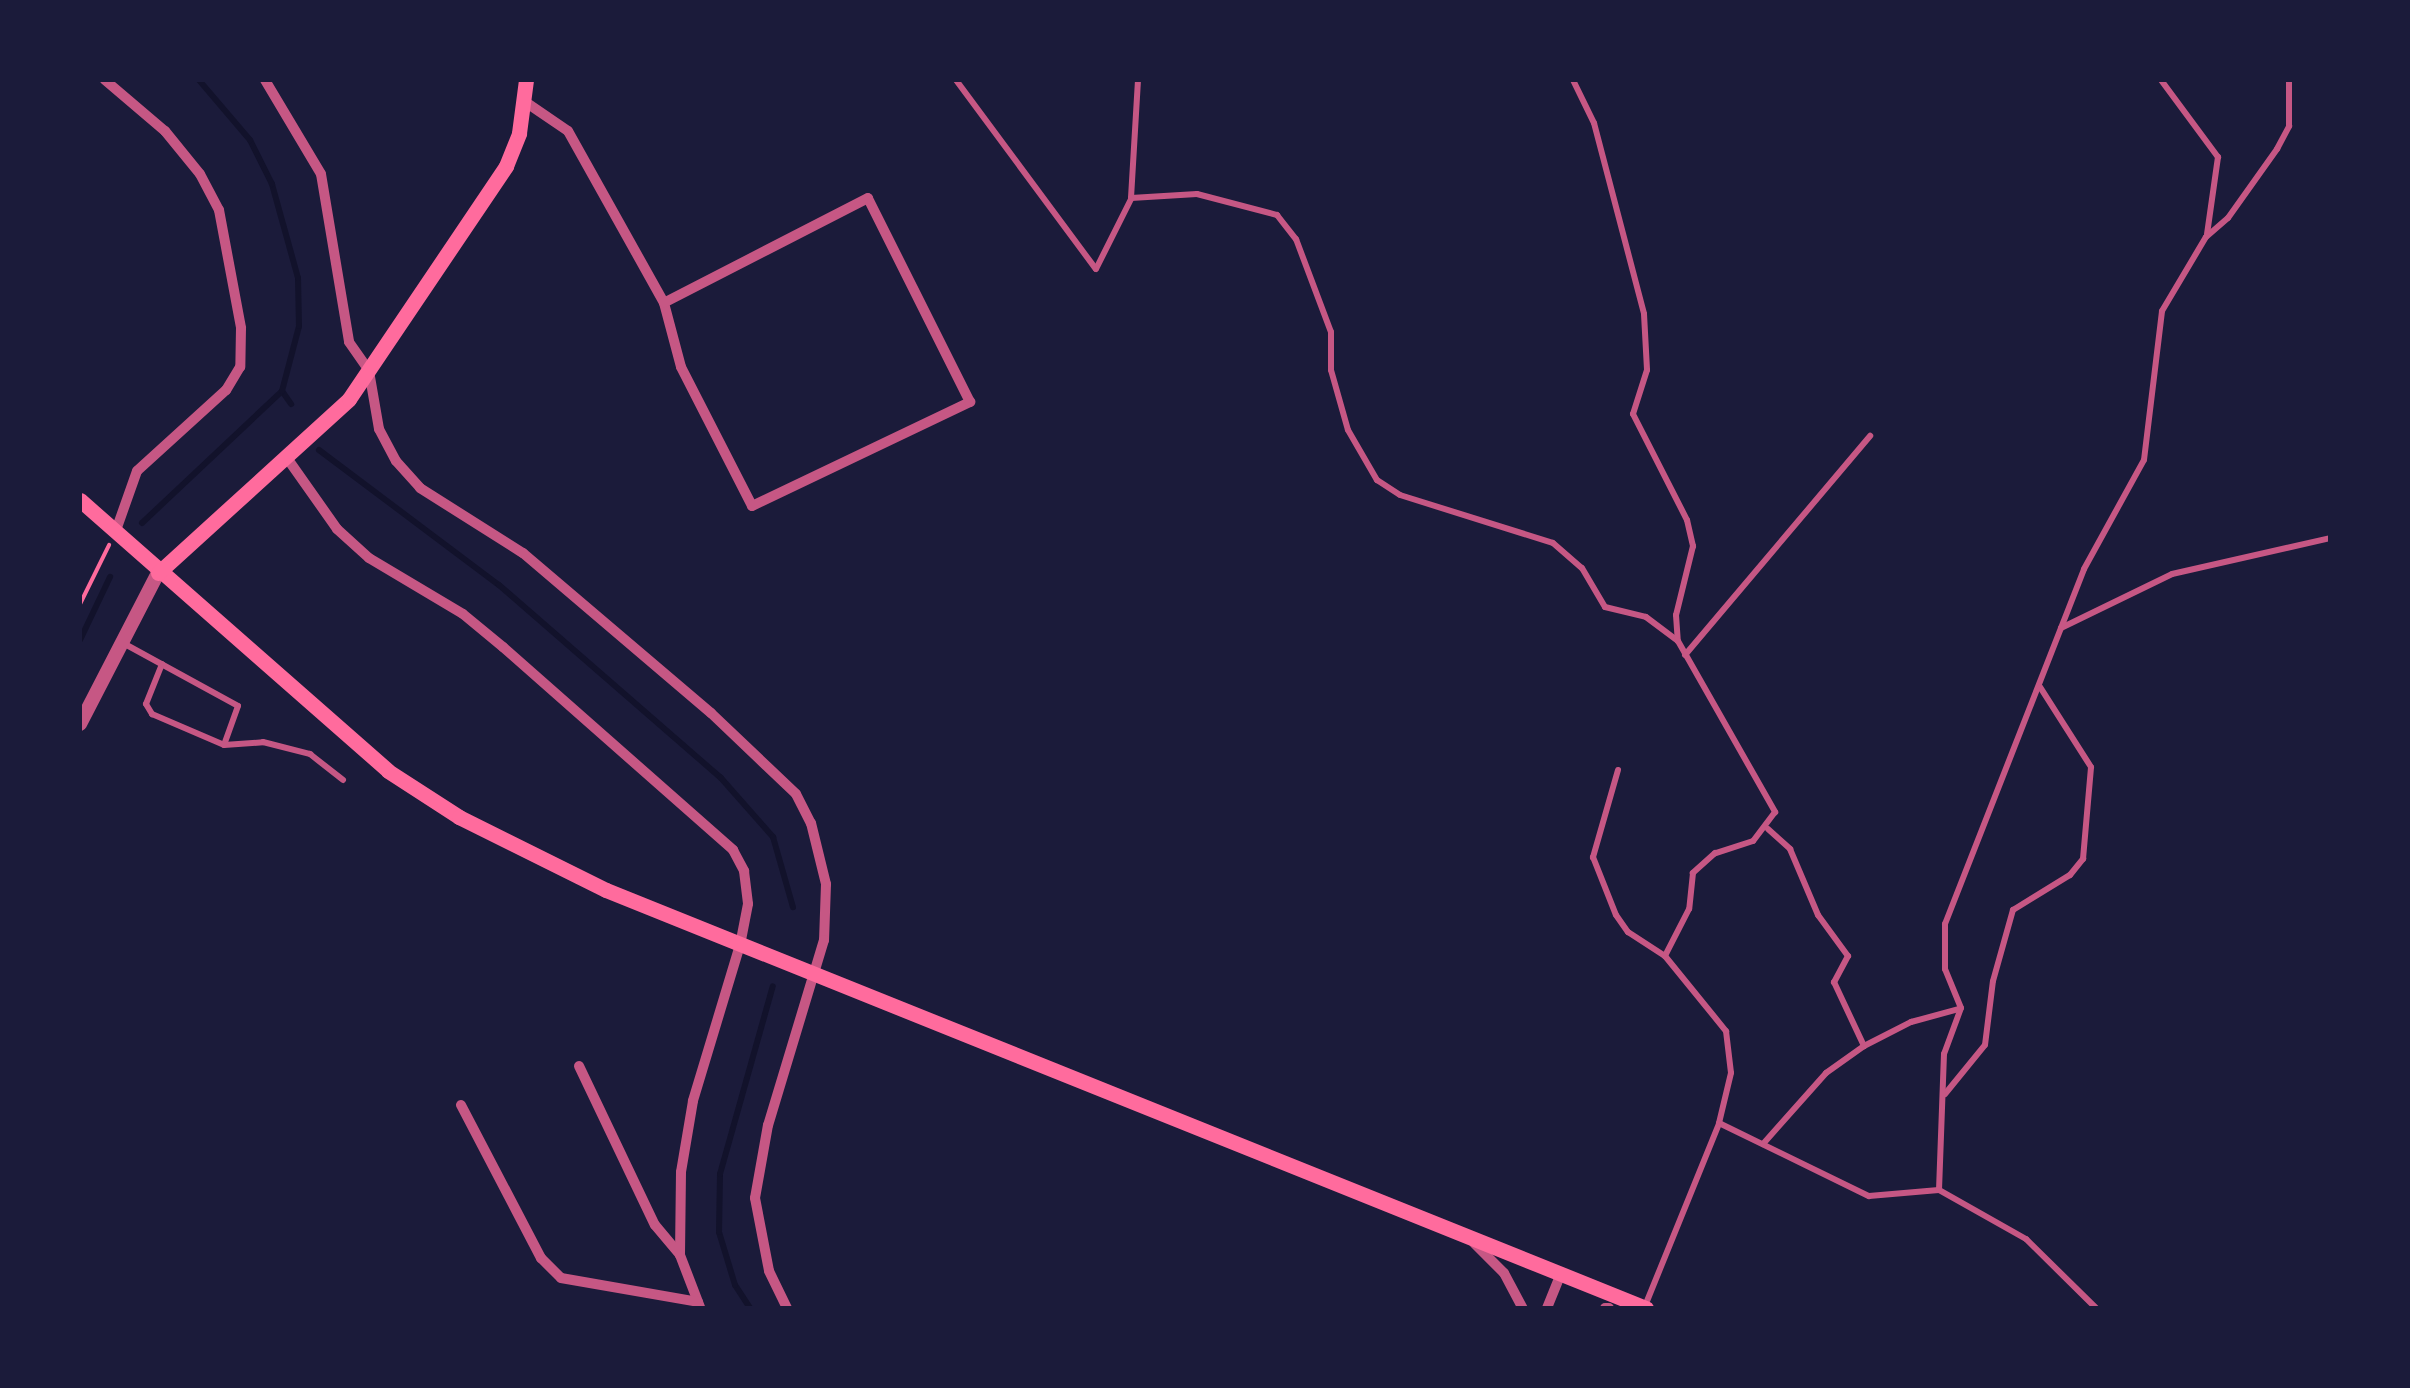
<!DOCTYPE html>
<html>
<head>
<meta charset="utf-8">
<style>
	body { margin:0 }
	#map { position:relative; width:2410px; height:1388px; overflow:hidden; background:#1b1b3a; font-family:"Open Sans",sans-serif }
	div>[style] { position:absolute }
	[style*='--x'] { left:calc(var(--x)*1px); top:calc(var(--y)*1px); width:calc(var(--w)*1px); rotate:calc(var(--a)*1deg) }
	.stream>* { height:6px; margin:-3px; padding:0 3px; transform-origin:3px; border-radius:3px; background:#12122b }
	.path>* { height:4px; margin:-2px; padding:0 2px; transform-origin:2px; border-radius:2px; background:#ff6b9d }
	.service>* { height:6px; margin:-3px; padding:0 3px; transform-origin:3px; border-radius:3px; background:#c65784 }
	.minor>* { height:10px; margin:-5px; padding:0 5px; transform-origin:5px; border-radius:5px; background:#c65784 }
	.tertiary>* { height:14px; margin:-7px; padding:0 7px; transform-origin:7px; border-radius:7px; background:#c65784 }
	.secondary>* { height:15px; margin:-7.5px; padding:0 7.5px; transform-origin:7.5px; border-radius:7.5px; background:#ff6b9d }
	span { translate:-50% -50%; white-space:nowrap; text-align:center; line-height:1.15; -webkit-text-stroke:9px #1b1b3a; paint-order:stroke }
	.frame { position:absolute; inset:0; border:82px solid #1b1b3a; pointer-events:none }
</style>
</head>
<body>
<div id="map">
	<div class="stream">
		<div style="--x:282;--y:391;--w:16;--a:55"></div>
		<div style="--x:319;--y:450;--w:225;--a:36.9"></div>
		<div style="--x:499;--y:585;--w:294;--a:41"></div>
		<div style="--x:721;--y:778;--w:79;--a:48.6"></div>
		<div style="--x:773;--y:837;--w:73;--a:74.1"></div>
		<div style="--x:142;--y:523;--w:192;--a:-43.3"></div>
		<div style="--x:282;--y:391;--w:67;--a:-75.3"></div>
		<div style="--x:299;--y:326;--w:48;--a:-91.2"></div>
		<div style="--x:298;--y:278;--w:98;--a:-105.5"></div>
		<div style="--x:272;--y:184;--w:49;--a:-116.6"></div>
		<div style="--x:250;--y:140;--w:79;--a:-130.4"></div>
		<div style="--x:80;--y:640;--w:70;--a:-64.5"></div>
		<div style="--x:750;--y:1308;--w:27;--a:-123"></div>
		<div style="--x:735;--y:1285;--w:55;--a:-106.8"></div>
		<div style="--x:719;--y:1232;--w:58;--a:-89"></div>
		<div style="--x:720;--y:1174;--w:195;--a:-74.3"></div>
	</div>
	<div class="path">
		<div style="--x:80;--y:604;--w:66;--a:-63.8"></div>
	</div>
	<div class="service">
		<div style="--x:956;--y:80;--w:235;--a:53.5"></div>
		<div style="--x:1096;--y:269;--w:78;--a:-63.4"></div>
		<div style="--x:1138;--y:80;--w:118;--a:93.4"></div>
		<div style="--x:1131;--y:198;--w:66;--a:-3.5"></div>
		<div style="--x:1197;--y:194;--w:83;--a:14.7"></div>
		<div style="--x:1277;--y:215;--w:31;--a:52"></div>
		<div style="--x:1296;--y:239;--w:99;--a:69.4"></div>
		<div style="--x:1331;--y:332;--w:38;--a:90"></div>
		<div style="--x:1331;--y:370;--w:62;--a:74.2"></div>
		<div style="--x:1348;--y:430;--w:58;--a:59.9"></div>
		<div style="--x:1377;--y:480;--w:27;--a:33"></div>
		<div style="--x:1400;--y:495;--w:160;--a:17.4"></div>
		<div style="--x:1553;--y:543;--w:38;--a:41"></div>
		<div style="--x:1582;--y:568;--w:45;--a:59.5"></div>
		<div style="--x:1605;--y:607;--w:42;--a:13.7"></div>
		<div style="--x:1646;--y:617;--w:39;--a:37"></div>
		<div style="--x:1573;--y:80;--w:48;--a:64"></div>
		<div style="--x:1594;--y:123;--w:197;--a:75.3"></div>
		<div style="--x:1644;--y:314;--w:56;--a:86.9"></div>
		<div style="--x:1647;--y:370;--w:46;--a:107.7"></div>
		<div style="--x:1633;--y:414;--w:119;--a:63"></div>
		<div style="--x:1687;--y:520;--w:27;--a:77"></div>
		<div style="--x:1693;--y:546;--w:71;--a:103.8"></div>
		<div style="--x:1676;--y:615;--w:26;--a:86"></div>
		<div style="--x:1678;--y:641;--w:197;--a:60.4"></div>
		<div style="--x:1775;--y:812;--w:36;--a:127"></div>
		<div style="--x:1753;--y:841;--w:40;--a:162"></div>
		<div style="--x:1715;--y:853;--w:30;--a:138"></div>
		<div style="--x:1693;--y:873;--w:36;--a:96"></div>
		<div style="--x:1689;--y:909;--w:53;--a:117.1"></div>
		<div style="--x:1665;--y:956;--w:97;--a:50.9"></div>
		<div style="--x:1726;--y:1031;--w:42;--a:83.2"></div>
		<div style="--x:1731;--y:1073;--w:51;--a:103.5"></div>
		<div style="--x:1719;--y:1123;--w:167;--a:26"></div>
		<div style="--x:1869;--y:1196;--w:70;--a:-4.9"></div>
		<div style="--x:2161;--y:80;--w:96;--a:53.5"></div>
		<div style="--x:2218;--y:157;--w:78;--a:98.1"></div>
		<div style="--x:2061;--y:628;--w:123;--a:-25.9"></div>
		<div style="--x:2172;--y:574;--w:162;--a:-12.8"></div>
		<div style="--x:123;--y:643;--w:131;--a:28.7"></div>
		<div style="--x:238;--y:706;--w:41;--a:109.7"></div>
		<div style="--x:1685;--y:655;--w:287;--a:-49.8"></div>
		<div style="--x:162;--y:664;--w:43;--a:111.8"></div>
		<div style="--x:146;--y:704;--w:12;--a:59"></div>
		<div style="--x:152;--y:714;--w:78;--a:23.3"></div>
		<div style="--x:224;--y:745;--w:39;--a:-4"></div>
		<div style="--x:263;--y:742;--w:49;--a:14.3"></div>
		<div style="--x:310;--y:754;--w:42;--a:38.2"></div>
		<div style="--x:1618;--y:770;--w:91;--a:106"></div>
		<div style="--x:1593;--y:857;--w:62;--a:68.4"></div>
		<div style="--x:1616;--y:915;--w:21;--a:55"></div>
		<div style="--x:1628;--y:932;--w:44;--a:33"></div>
		<div style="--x:1768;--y:829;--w:30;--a:42"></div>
		<div style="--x:1790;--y:849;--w:72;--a:67"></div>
		<div style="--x:1818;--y:915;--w:51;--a:53.8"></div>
		<div style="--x:1848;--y:956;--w:30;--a:118"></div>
		<div style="--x:1834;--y:982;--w:71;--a:64.9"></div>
		<div style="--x:1864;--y:1046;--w:53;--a:-27.1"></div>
		<div style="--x:1911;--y:1022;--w:50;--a:-15.2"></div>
		<div style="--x:1945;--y:1094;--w:63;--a:-50.8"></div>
		<div style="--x:1985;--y:1045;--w:64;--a:-82.9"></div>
		<div style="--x:1993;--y:981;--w:74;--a:-74.3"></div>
		<div style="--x:2013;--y:910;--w:67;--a:-31.6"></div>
		<div style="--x:2070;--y:875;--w:21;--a:-51"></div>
		<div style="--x:2083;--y:859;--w:92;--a:-85"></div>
		<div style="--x:2091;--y:767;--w:95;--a:-122.5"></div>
		<div style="--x:1763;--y:1144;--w:95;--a:-48.4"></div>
		<div style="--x:1826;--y:1073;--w:47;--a:-35.4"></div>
		<div style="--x:1645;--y:1306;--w:196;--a:-67.9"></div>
		<div style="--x:2096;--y:1308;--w:98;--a:-135.4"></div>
		<div style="--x:2026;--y:1239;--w:100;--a:-150.6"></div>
		<div style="--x:1939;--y:1190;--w:136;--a:-87.9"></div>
		<div style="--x:1944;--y:1054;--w:49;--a:-69.7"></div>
		<div style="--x:1961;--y:1008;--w:42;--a:-112.3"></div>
		<div style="--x:1945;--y:969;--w:45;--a:-90"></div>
		<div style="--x:1945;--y:924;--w:381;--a:-68.6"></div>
		<div style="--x:2084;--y:569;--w:124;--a:-61.2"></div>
		<div style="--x:2144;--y:460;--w:150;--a:-83.1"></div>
		<div style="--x:2162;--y:311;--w:86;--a:-59.3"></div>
		<div style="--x:2206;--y:237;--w:29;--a:-41"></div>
		<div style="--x:2228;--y:218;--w:85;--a:-54.6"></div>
		<div style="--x:2277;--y:149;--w:26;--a:-62"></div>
		<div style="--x:2289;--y:126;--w:46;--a:-90"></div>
	</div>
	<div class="minor">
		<div style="--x:105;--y:80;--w:79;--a:40.4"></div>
		<div style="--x:165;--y:131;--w:55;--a:50.9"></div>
		<div style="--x:200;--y:174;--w:41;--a:62.2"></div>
		<div style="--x:219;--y:210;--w:120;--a:79.4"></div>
		<div style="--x:241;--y:328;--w:39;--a:91"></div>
		<div style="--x:240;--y:367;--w:27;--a:121"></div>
		<div style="--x:226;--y:390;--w:120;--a:137.7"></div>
		<div style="--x:137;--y:471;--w:66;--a:109.5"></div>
		<div style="--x:265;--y:80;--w:109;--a:59.2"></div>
		<div style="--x:321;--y:174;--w:170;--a:80.5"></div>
		<div style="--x:349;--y:342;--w:35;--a:55"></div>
		<div style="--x:369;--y:371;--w:59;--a:80.2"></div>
		<div style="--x:379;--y:429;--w:36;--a:62"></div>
		<div style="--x:396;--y:461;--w:36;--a:48"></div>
		<div style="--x:420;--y:488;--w:122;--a:32.3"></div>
		<div style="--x:523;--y:553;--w:247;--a:40.4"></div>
		<div style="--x:711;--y:713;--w:117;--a:43.6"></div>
		<div style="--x:796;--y:794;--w:33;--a:63"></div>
		<div style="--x:811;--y:823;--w:63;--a:76.2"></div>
		<div style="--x:826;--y:884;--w:56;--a:92"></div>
		<div style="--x:824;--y:940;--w:193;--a:106.8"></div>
		<div style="--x:768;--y:1125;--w:74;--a:100.1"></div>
		<div style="--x:755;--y:1198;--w:74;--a:79.1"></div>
		<div style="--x:769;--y:1271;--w:41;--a:64.1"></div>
		<div style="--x:524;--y:101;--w:53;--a:34.3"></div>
		<div style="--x:568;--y:131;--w:197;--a:60.8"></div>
		<div style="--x:664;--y:303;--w:66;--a:75.1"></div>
		<div style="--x:681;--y:367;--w:156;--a:62.9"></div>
		<div style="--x:752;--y:506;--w:242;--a:-25.5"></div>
		<div style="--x:970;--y:402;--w:228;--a:-116.6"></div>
		<div style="--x:868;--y:198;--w:229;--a:152.8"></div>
		<div style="--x:287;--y:458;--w:87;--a:54.8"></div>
		<div style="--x:337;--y:529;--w:43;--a:42.2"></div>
		<div style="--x:369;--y:558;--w:109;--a:30.8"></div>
		<div style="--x:463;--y:614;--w:52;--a:39.5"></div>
		<div style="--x:503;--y:647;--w:307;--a:41.4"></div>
		<div style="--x:733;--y:850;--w:24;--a:62"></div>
		<div style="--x:744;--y:871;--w:33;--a:83"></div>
		<div style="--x:748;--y:904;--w:42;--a:101"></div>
		<div style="--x:740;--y:945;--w:163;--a:106.8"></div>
		<div style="--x:693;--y:1101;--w:72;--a:99.6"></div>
		<div style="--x:681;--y:1172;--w:83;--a:90.7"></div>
		<div style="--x:579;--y:1066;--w:176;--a:64.5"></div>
		<div style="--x:655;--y:1225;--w:39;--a:50"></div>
		<div style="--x:680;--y:1255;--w:56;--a:69"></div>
		<div style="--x:461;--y:1105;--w:173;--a:62.4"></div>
		<div style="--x:541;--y:1258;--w:28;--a:45"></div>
		<div style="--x:561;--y:1278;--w:139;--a:9.9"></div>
		<div style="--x:1474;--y:1243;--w:42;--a:45"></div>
		<div style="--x:1504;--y:1273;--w:40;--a:62"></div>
		<div style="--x:1547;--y:1308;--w:35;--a:-68"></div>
		<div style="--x:1605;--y:1308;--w:4;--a:0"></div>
	</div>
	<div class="tertiary">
		<div style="--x:80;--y:724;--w:170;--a:-62.7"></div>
	</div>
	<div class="secondary">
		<div style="--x:80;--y:500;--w:410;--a:41.3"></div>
		<div style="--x:388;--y:771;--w:85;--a:32.9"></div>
		<div style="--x:459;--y:817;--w:164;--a:26.4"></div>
		<div style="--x:606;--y:890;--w:1121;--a:21.9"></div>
		<div style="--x:158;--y:573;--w:258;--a:-42.3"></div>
		<div style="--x:349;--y:399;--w:281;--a:-56"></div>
		<div style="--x:506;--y:166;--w:35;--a:-68"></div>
		<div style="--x:519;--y:133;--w:53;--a:-82.5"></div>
	</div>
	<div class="frame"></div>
</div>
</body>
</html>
